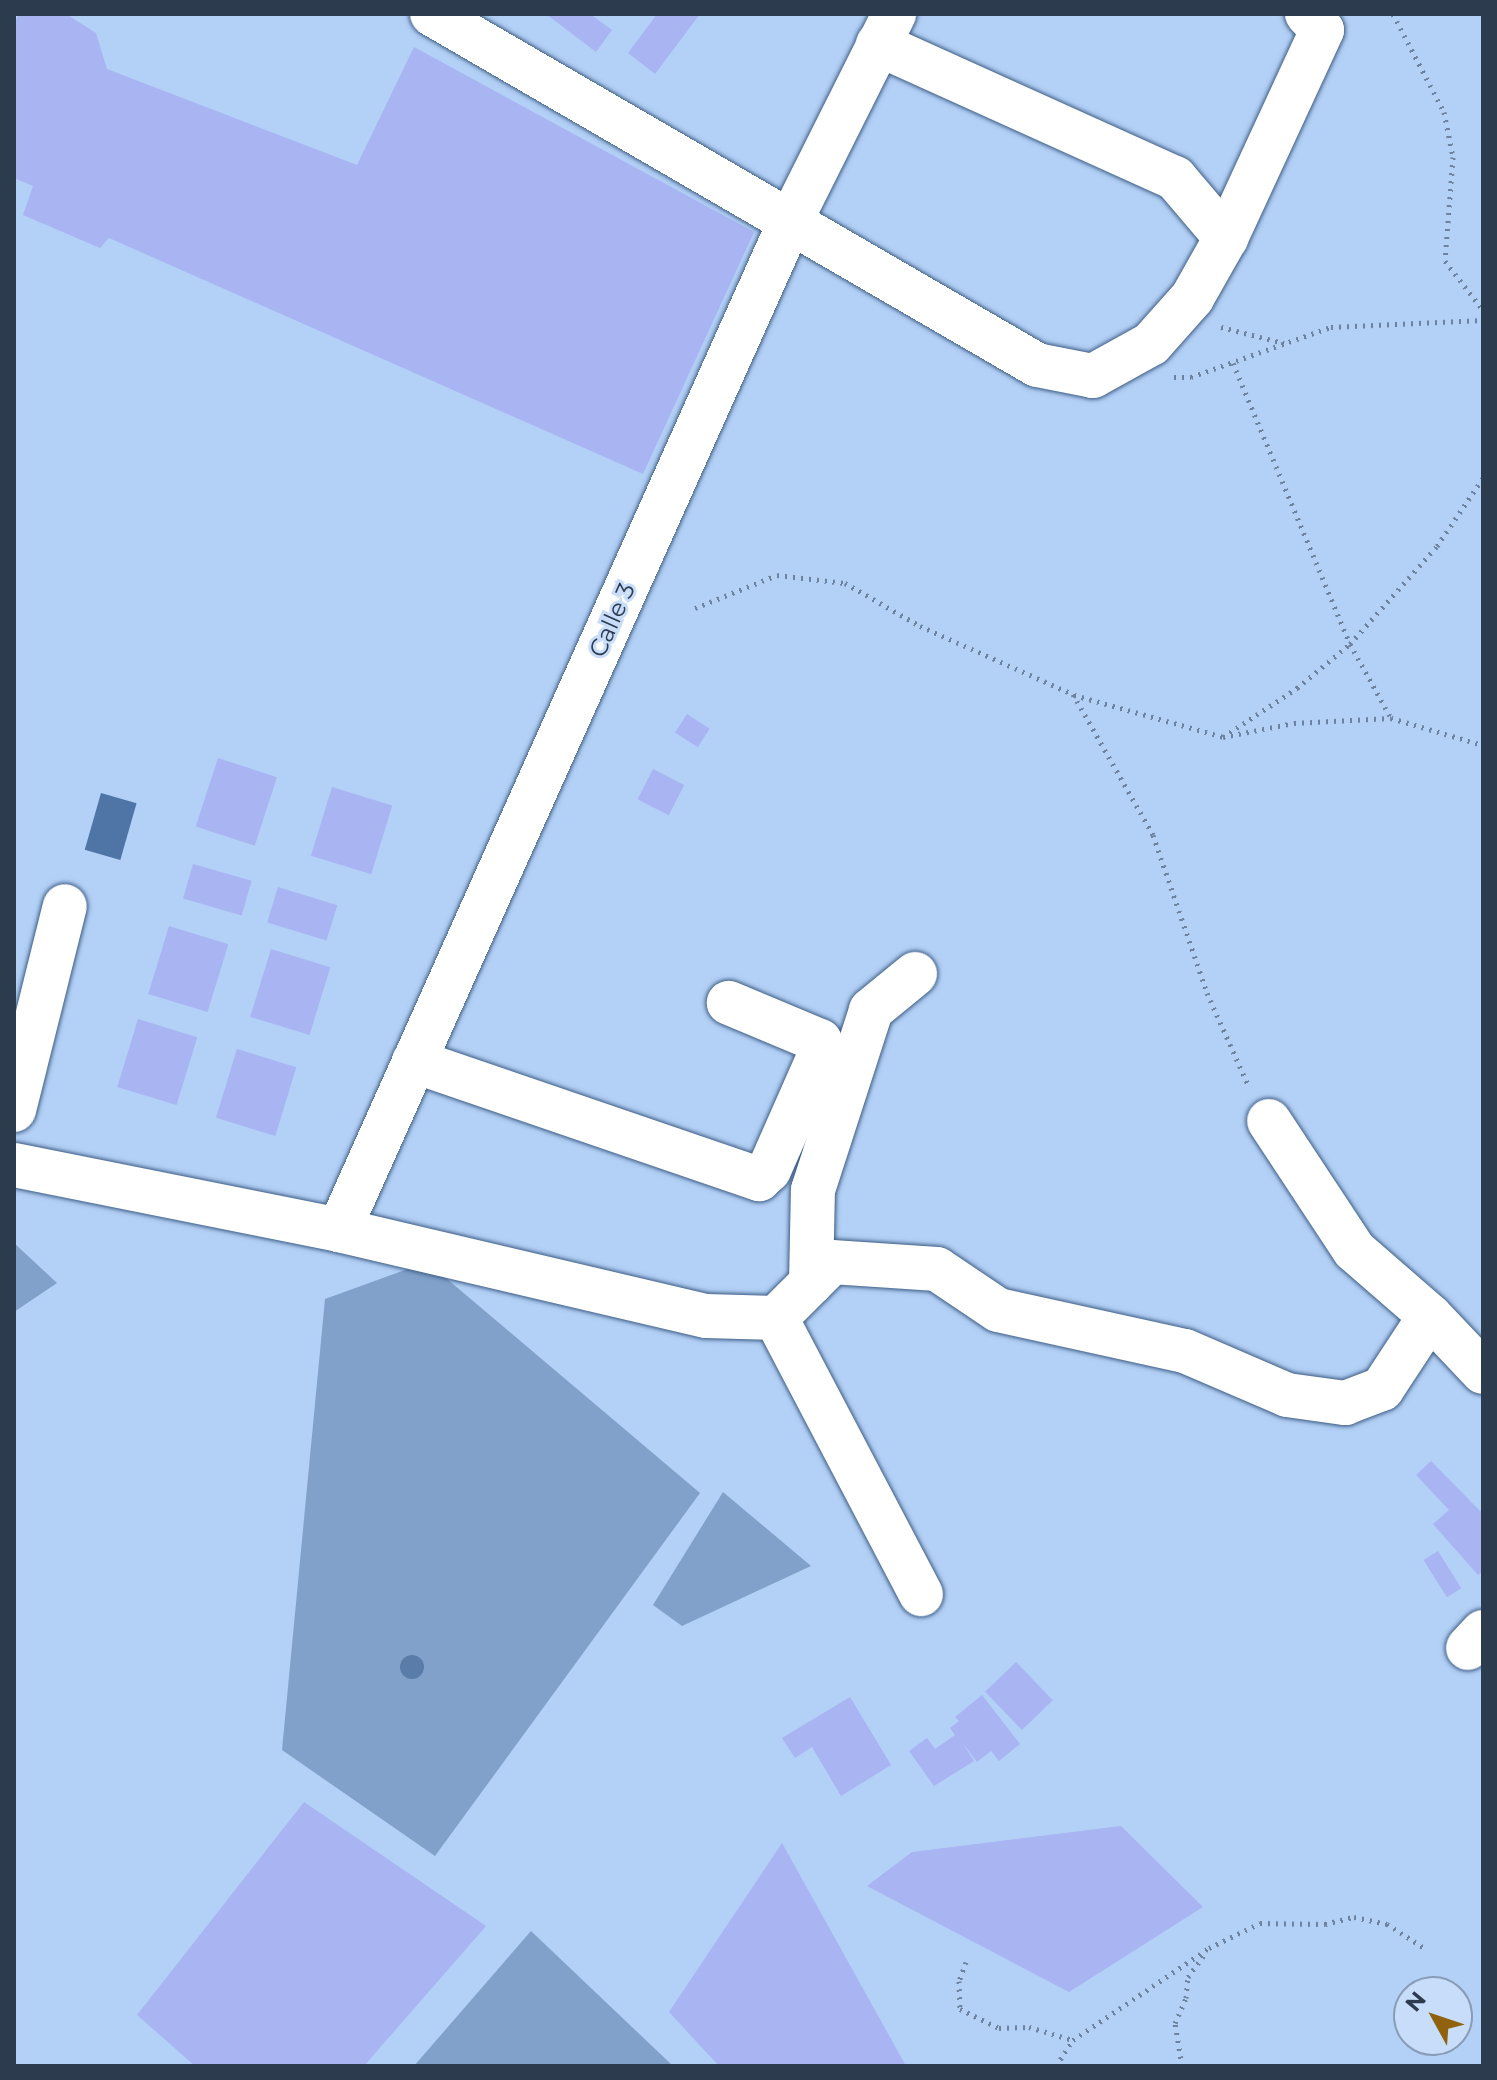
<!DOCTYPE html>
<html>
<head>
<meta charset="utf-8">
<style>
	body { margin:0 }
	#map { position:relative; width:1497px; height:2080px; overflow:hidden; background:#b3d0f6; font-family:Montserrat,sans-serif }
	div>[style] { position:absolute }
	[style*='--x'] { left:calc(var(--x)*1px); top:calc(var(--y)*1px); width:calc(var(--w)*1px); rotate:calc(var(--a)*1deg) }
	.green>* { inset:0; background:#81a1ca }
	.water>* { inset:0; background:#4e75a6; transform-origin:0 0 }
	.building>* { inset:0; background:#a8b5f2; transform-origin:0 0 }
	.path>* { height:5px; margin-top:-2.5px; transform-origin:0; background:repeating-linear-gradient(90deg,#6d829e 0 2px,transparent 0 8px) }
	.roads { filter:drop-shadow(0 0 2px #3d5d85) drop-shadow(0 0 2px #3d5d85) }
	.minor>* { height:44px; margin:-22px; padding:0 22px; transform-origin:22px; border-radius:22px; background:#fff }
	.trees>* { width:24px; height:24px; margin:-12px; border-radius:50%; background:#597da8 }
	span { translate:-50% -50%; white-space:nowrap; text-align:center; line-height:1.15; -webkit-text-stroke:6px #c7ddf9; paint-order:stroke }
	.street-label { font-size:24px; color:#2c3b4e }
	.frame { position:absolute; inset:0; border:16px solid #2c3b4e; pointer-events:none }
	.north { position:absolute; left:1393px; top:1976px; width:80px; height:80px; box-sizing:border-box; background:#c7ddf9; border:2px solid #899cb5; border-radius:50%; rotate:310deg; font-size:22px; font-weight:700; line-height:32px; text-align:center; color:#2c3b4e }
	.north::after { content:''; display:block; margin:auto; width:28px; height:36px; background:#91620e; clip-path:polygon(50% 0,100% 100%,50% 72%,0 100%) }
</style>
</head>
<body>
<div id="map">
	<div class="green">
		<div style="clip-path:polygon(14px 1243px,57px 1283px,14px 1312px)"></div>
		<div style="clip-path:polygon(427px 1262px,700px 1493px,435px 1856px,282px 1750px,325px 1299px)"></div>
		<div style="clip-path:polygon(723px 1492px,811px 1566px,682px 1626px,653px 1605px)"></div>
		<div style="clip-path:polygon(531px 1931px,673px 2066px,414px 2066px)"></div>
	</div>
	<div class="water">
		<div style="left:101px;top:793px;width:37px;height:59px;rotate:16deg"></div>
	</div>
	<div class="building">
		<div style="clip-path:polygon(19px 14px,66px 14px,96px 33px,107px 69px,357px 165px,414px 47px,754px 232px,643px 474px,109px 238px,100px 248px,23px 215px,33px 186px,14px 178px,14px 24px)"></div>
		<div style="clip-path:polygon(546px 14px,590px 14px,612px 30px,596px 52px)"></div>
		<div style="clip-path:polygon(657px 14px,700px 14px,655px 74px,628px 53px)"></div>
		<div style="left:687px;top:714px;width:27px;height:22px;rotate:33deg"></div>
		<div style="left:218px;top:758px;width:62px;height:72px;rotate:18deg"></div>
		<div style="left:653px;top:769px;width:35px;height:34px;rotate:27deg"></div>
		<div style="left:332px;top:787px;width:63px;height:72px;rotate:17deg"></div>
		<div style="left:193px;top:864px;width:61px;height:36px;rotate:16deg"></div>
		<div style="left:278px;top:887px;width:62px;height:37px;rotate:17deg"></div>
		<div style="left:169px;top:926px;width:62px;height:71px;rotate:17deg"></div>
		<div style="left:271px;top:949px;width:62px;height:71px;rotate:17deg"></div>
		<div style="left:138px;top:1019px;width:62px;height:71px;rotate:17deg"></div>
		<div style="left:237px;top:1049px;width:62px;height:72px;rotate:17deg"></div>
		<div style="clip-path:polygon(1431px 1461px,1483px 1514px,1483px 1571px,1478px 1575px,1433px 1524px,1449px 1510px,1416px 1475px)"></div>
		<div style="left:1438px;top:1551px;width:44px;height:17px;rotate:58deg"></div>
		<div style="left:1016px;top:1662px;width:53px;height:43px;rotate:46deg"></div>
		<div style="clip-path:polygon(982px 1695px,1020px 1744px,999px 1761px,991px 1751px,977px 1762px,962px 1742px,974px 1761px,934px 1786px,909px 1751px,927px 1738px,935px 1749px,955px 1735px,950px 1728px,959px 1721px,955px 1717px)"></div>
		<div style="clip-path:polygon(850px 1697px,891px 1765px,841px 1796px,812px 1747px,795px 1758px,782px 1738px)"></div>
		<div style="clip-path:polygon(304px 1802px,486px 1926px,364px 2066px,195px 2066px,137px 2015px)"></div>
		<div style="clip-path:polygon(1121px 1826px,1203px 1907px,1069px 1992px,867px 1886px,912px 1852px)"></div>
		<div style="clip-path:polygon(782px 1843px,906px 2066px,719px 2066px,669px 2012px)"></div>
	</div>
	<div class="path">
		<div style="--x:1393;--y:14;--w:110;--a:62.5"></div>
		<div style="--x:1444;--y:112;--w:46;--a:78.7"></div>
		<div style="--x:1453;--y:157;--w:104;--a:94.4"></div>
		<div style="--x:1445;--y:261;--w:62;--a:52.2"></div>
		<div style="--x:1221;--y:327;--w:65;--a:14.3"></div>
		<div style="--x:1233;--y:363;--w:304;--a:67.4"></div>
		<div style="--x:1350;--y:644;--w:85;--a:61"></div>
		<div style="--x:1391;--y:718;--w:96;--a:16.4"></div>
		<div style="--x:1174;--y:377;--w:17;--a:0"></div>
		<div style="--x:1191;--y:377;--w:149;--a:-19.7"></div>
		<div style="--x:1331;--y:327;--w:152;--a:-2.6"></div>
		<div style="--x:695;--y:608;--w:88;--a:-21.9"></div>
		<div style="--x:777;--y:575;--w:68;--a:6.7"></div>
		<div style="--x:845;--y:583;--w:86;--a:29.8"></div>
		<div style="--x:920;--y:626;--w:167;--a:24"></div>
		<div style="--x:1073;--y:694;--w:162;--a:60.4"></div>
		<div style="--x:1153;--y:835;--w:167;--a:71.1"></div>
		<div style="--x:1207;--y:993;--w:103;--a:65.9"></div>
		<div style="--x:1074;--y:695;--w:155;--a:15.7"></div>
		<div style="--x:1223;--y:737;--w:72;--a:-11.2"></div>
		<div style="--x:1294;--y:723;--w:97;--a:-3"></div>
		<div style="--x:1223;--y:737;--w:89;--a:-33.5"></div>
		<div style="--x:1297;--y:688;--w:69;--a:-39.7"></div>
		<div style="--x:1350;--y:644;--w:131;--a:-48.4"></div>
		<div style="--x:1437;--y:546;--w:82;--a:-55.9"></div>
		<div style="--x:966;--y:1962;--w:20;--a:110"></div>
		<div style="--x:959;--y:1981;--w:28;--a:88"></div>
		<div style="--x:960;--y:2009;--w:43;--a:26"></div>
		<div style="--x:999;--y:2028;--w:30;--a:-2"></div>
		<div style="--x:1029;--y:2027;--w:46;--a:16.5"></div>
		<div style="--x:1056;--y:2066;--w:31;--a:-57"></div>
		<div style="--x:1073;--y:2040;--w:164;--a:-34.1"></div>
		<div style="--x:1209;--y:1948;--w:57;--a:-26.1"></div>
		<div style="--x:1260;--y:1923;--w:65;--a:0.9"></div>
		<div style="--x:1325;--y:1924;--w:30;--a:-14"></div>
		<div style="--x:1354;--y:1917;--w:34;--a:12"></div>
		<div style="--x:1387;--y:1924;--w:46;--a:32.7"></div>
		<div style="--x:1182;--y:2066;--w:44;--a:-99.2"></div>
		<div style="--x:1175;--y:2023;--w:27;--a:-66"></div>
		<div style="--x:1186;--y:1998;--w:21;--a:-85"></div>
		<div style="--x:1188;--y:1977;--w:31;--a:-54"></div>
	</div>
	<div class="roads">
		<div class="minor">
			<div style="--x:432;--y:14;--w:699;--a:30.12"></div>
			<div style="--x:1037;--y:365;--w:57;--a:11.1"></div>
			<div style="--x:1093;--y:376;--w:66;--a:-28.9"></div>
			<div style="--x:1151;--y:344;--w:62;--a:-48.3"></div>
			<div style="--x:1192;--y:298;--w:69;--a:-60.5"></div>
			<div style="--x:1226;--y:238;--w:229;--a:-65.2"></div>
			<div style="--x:1322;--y:30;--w:22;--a:-133"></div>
			<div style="--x:878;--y:44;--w:326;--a:24.3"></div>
			<div style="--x:1175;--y:178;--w:79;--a:49.6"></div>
			<div style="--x:414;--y:1061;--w:365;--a:18.9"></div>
			<div style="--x:759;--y:1179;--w:13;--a:-42"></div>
			<div style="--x:769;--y:1170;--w:129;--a:-66.2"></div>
			<div style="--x:821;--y:1052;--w:11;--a:-95"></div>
			<div style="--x:820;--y:1041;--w:99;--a:-157.3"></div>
			<div style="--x:14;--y:1110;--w:210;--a:-76"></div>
			<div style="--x:1269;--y:1121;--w:154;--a:56.6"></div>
			<div style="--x:1354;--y:1250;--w:101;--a:41"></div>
			<div style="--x:1430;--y:1316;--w:77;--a:46.6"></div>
			<div style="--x:14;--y:1165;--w:331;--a:11.3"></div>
			<div style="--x:339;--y:1230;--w:377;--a:13.2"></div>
			<div style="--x:706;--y:1316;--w:70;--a:1.6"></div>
			<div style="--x:776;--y:1318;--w:79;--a:-45"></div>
			<div style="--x:832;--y:1262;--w:105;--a:3.8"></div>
			<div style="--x:937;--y:1269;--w:73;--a:33.9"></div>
			<div style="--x:998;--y:1310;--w:191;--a:12.4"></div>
			<div style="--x:1185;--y:1351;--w:111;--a:23.3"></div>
			<div style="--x:1287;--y:1395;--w:59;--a:7.9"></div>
			<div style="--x:1345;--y:1403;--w:40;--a:-21"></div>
			<div style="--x:1382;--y:1389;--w:87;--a:-56.7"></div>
			<div style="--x:339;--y:1230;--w:1104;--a:-65.9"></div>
			<div style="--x:790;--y:222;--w:233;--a:-63.4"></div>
			<div style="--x:811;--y:1283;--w:93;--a:-88.8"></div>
			<div style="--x:813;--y:1190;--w:189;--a:-72.1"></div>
			<div style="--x:871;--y:1010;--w:57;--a:-39.3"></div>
			<div style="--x:776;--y:1318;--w:312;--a:62.3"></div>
			<div style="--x:1468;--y:1648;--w:22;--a:-47"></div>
		</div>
	</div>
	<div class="trees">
		<div style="left:412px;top:1667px"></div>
	</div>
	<div class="street-label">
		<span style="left:612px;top:620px;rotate:-66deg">Calle 3</span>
	</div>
	<div class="frame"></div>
	<div class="north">N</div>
</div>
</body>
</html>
